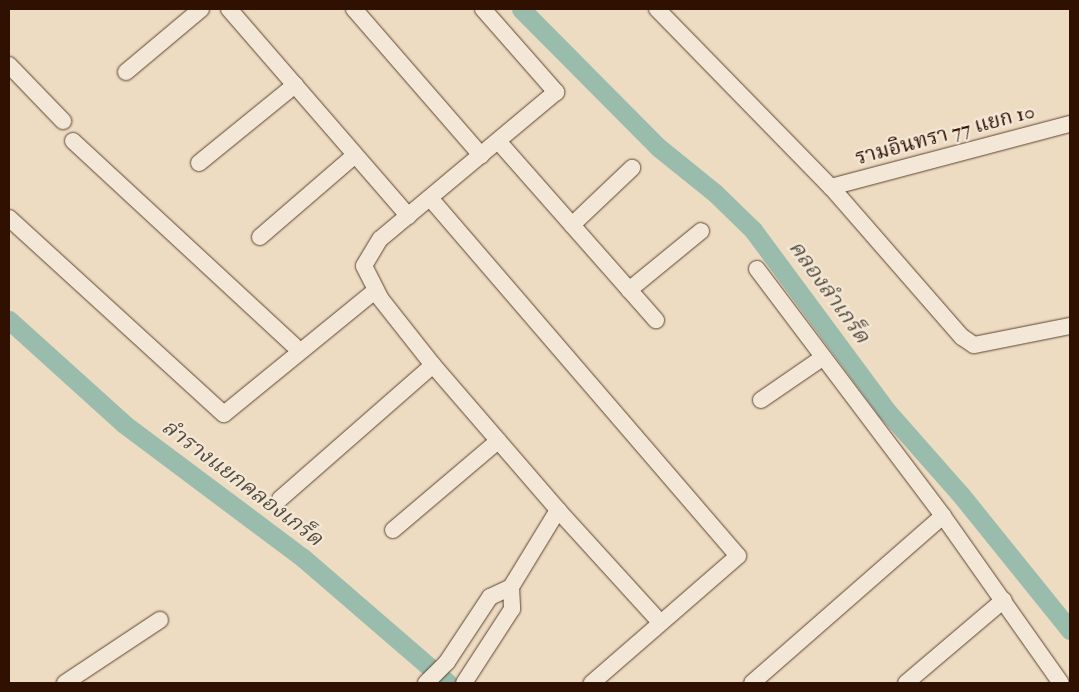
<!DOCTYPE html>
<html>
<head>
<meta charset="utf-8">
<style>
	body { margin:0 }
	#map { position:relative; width:1079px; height:692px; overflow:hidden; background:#eddcc2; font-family:"IM FELL Double Pica","Noto Serif Thai",serif }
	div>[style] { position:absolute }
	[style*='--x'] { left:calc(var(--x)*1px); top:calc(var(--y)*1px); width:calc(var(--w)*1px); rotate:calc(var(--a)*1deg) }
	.canal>* { height:19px; margin:-9.5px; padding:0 9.5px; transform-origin:9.5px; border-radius:9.5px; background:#9abcad }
	.roads { filter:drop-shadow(0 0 1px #5f4331) drop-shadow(0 0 1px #5f4331) }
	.street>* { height:16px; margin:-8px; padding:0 8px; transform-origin:8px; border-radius:8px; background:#f3e8d7 }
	span { translate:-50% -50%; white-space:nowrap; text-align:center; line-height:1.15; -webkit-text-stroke:4.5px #f3e8d7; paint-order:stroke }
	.street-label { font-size:21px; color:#301001 }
	.water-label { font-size:22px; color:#554c3d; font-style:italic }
	.frame { position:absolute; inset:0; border:10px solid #301001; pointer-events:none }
</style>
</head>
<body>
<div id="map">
	<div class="canal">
		<div style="--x:521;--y:9;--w:194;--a:45.2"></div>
		<div style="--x:658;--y:147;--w:73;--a:38.9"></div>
		<div style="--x:715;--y:193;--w:53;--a:44.2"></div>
		<div style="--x:753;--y:230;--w:224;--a:53.5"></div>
		<div style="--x:886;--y:410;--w:113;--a:48.6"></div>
		<div style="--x:961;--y:495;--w:174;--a:51.1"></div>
		<div style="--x:9;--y:320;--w:155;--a:42.1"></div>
		<div style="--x:124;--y:424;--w:222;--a:36.8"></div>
		<div style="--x:302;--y:557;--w:193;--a:40.8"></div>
	</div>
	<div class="roads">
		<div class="street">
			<div style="--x:229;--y:9;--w:274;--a:49.1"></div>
			<div style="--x:354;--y:9;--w:194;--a:49"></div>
			<div style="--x:483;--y:9;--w:111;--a:48.7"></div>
			<div style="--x:556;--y:92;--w:229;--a:140.1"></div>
			<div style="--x:380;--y:239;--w:31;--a:121"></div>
			<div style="--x:364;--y:266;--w:36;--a:63"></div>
			<div style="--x:380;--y:298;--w:85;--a:51.7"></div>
			<div style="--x:433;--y:365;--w:191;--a:49.2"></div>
			<div style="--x:558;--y:510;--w:151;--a:47.7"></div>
			<div style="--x:657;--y:9;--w:249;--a:45.7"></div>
			<div style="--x:831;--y:187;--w:199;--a:48.9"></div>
			<div style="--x:962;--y:337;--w:14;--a:34"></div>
			<div style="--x:974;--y:345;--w:98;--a:-11.2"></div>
			<div style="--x:9;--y:65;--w:78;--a:46"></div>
			<div style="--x:126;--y:72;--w:98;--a:-40"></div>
			<div style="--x:73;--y:141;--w:309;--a:42.8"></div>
			<div style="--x:498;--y:141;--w:239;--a:48.6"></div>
			<div style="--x:199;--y:163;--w:124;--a:-39.1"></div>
			<div style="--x:831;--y:187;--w:247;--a:-14.8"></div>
			<div style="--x:430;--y:198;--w:472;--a:49.3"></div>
			<div style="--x:738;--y:556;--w:194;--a:139"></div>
			<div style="--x:9;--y:218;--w:291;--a:42.4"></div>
			<div style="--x:224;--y:414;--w:196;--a:-39.2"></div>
			<div style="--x:572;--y:225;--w:83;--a:-43.5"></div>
			<div style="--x:260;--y:237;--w:125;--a:-40.8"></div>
			<div style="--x:757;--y:269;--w:309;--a:53"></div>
			<div style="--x:629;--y:290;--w:93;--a:-39.3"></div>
			<div style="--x:761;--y:400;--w:74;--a:-34.5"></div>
			<div style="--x:280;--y:499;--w:203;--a:-41.2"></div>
			<div style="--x:393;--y:530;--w:138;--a:-40.3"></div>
			<div style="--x:511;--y:587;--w:90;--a:-58.6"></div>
			<div style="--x:65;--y:683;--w:114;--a:-33.6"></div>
			<div style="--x:426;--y:683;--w:30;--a:-45"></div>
			<div style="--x:447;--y:662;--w:78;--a:-56.5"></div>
			<div style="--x:490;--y:597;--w:23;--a:-25"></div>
			<div style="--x:511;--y:587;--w:22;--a:87"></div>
			<div style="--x:512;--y:609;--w:88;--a:123"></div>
			<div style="--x:752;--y:683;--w:254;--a:-41.2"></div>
			<div style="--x:943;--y:516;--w:204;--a:54.8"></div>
			<div style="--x:906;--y:683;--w:128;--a:-40.3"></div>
		</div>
	</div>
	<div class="street-label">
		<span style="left:945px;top:135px;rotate:-15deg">รามอินทรา 77 แยก 10</span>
	</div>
	<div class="water-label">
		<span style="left:829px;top:292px;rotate:54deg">คลองลำเกร็ด</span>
		<span style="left:242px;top:483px;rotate:37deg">ลำรางแยกคลองเกร็ด</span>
	</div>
	<div class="frame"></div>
</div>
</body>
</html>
